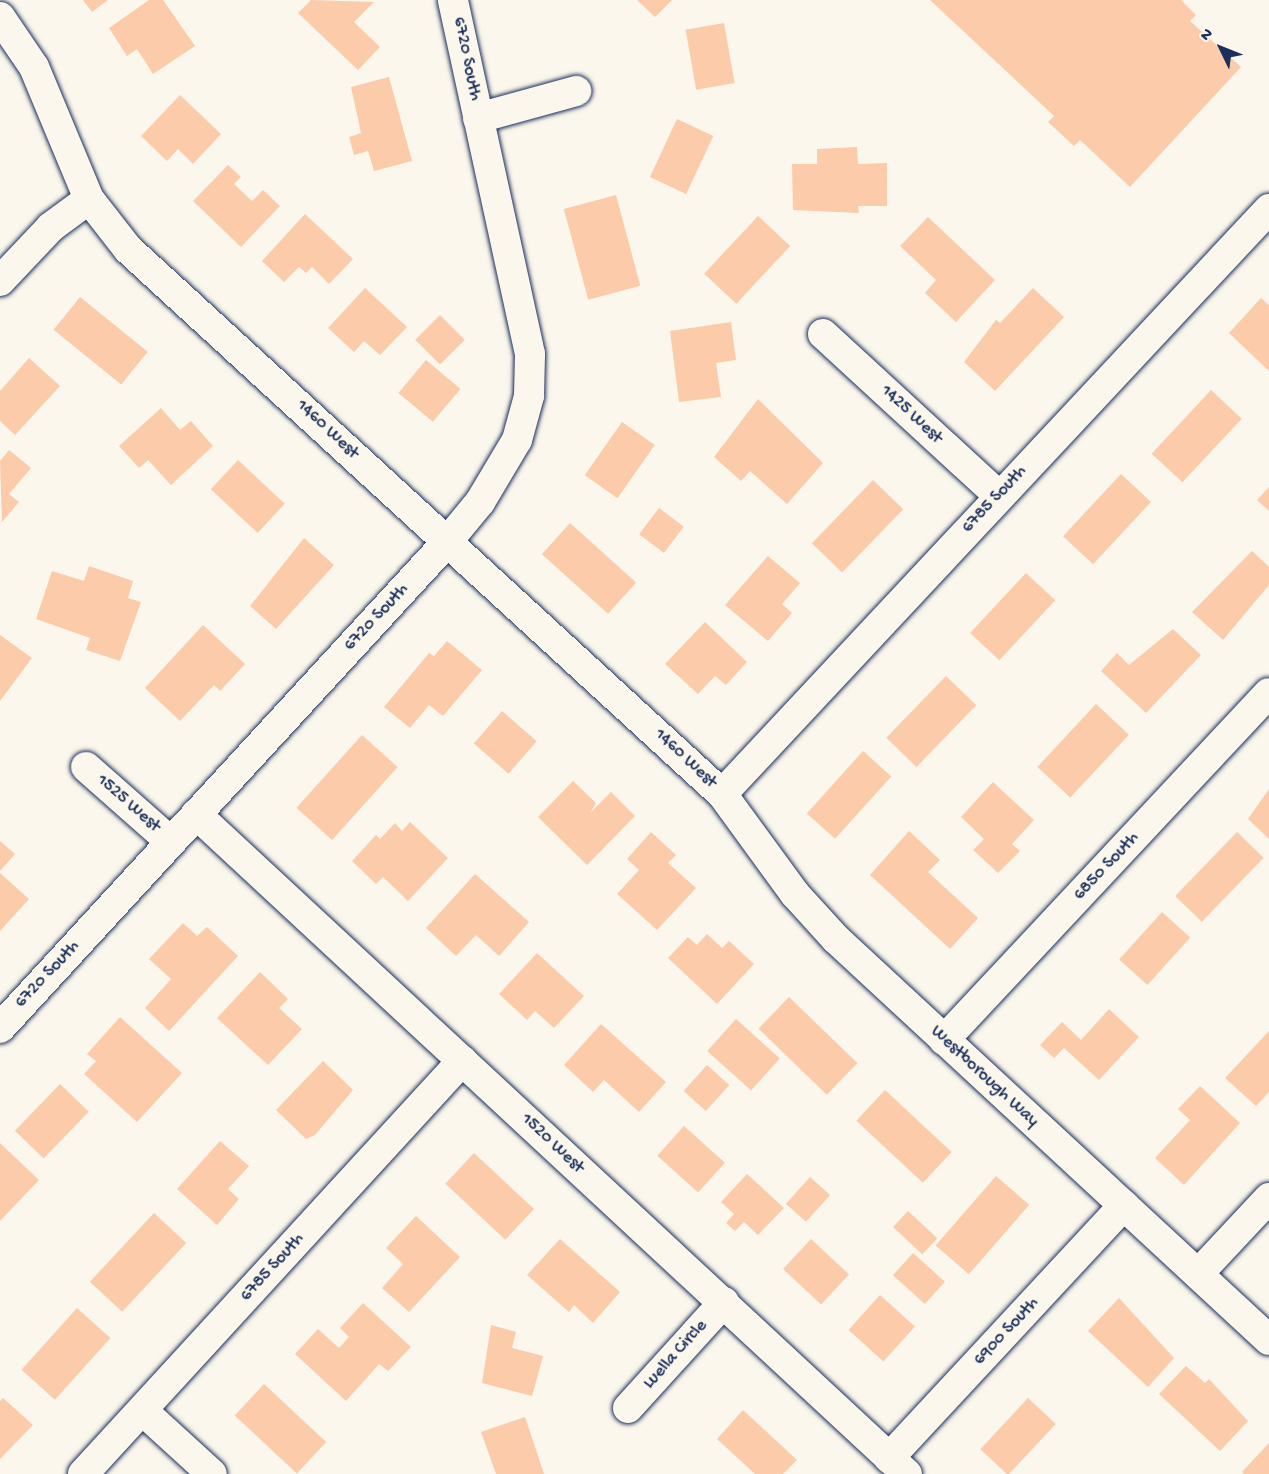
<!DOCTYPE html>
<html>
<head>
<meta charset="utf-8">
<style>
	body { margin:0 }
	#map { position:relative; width:1269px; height:1474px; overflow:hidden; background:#fbf7ec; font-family:"Gochi Hand",sans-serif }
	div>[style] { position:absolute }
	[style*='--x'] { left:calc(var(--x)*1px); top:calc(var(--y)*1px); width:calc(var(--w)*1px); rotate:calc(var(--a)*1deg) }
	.building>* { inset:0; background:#fbcbaa; transform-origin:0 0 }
	.roads { filter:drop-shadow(0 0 2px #1b2f5e) drop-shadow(0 0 2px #1b2f5e) }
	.street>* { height:30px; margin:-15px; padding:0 15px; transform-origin:15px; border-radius:15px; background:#fbf7ec }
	span { translate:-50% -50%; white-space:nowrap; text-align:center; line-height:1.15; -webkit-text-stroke:4.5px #fbf7ec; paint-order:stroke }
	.street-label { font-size:18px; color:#1b2f5e }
	.north { position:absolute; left:1191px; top:18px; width:60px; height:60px; -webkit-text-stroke:4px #fbf7ec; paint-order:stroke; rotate:313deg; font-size:16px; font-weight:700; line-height:24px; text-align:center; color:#1b2f5e }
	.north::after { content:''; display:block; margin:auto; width:21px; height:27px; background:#1b2f5e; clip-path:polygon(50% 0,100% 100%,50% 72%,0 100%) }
</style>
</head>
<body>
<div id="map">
	<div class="building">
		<div style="clip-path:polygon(83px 0,108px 0,92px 12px)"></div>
		<div style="clip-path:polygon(149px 0,163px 0,195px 46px,153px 74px,137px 49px,127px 56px,109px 28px)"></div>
		<div style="clip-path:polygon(311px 0,374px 2px,354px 22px,380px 47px,358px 70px,298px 13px)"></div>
		<div style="clip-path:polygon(637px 0,672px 0,655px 17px)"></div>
		<div style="clip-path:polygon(930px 0,1181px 0,1196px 15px,1190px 21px,1241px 67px,1130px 187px,1080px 140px,1074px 146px,1048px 122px,1054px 116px)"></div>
		<div style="left:724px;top:23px;width:61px;height:39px;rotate:80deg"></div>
		<div style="clip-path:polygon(389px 77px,412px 161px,374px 171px,368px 151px,354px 155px,349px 137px,361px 133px,351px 87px)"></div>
		<div style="clip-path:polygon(180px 95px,221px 134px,193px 164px,178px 149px,167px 161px,141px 136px)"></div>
		<div style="left:677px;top:119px;width:40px;height:64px;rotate:25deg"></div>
		<div style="clip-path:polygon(857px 147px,858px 164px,887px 163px,887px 206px,858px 206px,859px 213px,793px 210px,792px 164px,817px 164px,817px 149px)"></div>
		<div style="clip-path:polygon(228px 165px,241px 177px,234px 184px,252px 201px,263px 190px,280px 206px,241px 247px,193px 201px)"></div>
		<div style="left:616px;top:195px;width:94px;height:54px;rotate:75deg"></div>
		<div style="clip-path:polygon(305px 214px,353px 259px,329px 284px,312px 267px,306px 273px,299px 267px,284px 282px,262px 261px)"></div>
		<div style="left:758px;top:216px;width:44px;height:79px;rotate:43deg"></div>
		<div style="clip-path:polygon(928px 217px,995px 280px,956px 322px,925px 293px,936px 280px,900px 246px)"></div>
		<div style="clip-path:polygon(365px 288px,407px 327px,380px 355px,364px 341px,354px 352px,328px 328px)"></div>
		<div style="clip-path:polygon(1033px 288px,1064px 317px,995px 391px,964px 362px,996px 320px,1000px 323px)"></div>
		<div style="left:80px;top:297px;width:87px;height:42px;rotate:39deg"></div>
		<div style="clip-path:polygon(1261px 298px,1269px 305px,1269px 371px,1229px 333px)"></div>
		<div style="left:440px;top:315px;width:35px;height:35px;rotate:45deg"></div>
		<div style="clip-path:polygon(731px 322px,736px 360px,716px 363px,721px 397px,679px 402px,670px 331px)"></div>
		<div style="clip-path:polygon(29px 358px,60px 386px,15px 435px,0 421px,0 391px)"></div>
		<div style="left:426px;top:360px;width:45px;height:43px;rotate:40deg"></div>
		<div style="left:1211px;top:390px;width:42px;height:87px;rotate:43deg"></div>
		<div style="clip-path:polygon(758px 399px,823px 463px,787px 504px,750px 471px,741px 481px,714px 457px)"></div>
		<div style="clip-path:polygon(161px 408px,180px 430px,191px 421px,213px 446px,171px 485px,148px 460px,139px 468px,119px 446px)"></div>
		<div style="left:622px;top:422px;width:40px;height:65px;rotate:35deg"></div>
		<div style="clip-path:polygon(9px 450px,31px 468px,9px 494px,19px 502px,2px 522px,0 461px)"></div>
		<div style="left:238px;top:460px;width:64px;height:40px;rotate:43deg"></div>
		<div style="left:1121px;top:474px;width:41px;height:85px;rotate:43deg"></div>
		<div style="left:873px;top:480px;width:42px;height:88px;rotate:44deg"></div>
		<div style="clip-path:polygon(1269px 487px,1269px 511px,1257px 500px)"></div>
		<div style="left:659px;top:508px;width:31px;height:33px;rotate:37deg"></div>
		<div style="left:570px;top:523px;width:89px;height:42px;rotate:42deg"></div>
		<div style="clip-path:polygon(304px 538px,334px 565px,276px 629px,250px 606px)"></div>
		<div style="clip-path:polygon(1252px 551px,1269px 567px,1269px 585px,1223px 640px,1192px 612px)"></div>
		<div style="clip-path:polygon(768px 556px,800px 583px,782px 604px,792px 613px,768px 641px,725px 605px)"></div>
		<div style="clip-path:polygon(89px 566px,133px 581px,128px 598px,141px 602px,120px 661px,86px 650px,90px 638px,36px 619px,52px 571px,84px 581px)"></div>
		<div style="left:1026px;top:573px;width:40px;height:82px;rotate:43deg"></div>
		<div style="clip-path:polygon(705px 622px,747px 662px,726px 685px,715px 676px,698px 694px,665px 664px)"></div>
		<div style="clip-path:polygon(203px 625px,245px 664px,220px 691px,214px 685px,180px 721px,145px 688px)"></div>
		<div style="clip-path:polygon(1173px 629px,1201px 655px,1146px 713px,1101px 671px,1117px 653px,1129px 665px)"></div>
		<div style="clip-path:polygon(0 635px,32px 658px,0 701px)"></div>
		<div style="clip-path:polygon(447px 641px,482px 670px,443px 716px,429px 705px,410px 728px,384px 707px,429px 653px,434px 656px)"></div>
		<div style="left:946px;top:676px;width:42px;height:86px;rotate:44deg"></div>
		<div style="left:1096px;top:704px;width:45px;height:86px;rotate:43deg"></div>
		<div style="left:502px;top:711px;width:46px;height:43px;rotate:41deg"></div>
		<div style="left:362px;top:735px;width:48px;height:98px;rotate:42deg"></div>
		<div style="left:863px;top:751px;width:38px;height:84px;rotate:42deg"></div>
		<div style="clip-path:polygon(573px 781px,596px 803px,590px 813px,611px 792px,635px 816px,587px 865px,538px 817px)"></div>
		<div style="clip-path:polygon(993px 782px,1034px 820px,1012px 844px,1020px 851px,998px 873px,973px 850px,984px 839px,961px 817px)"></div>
		<div style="clip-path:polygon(1269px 789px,1269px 839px,1248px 819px)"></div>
		<div style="clip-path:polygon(410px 822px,448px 858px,408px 901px,383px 877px,376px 884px,352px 861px,376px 835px,380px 839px,395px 823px,402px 831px)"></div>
		<div style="clip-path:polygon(909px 831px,940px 860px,928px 872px,978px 918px,950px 949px,870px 875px)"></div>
		<div style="clip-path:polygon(651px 832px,676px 855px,668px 863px,696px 888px,657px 930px,617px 894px,639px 870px,627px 859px)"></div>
		<div style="left:1237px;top:832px;width:37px;height:89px;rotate:44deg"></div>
		<div style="clip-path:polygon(0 841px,15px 854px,0 871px)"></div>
		<div style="clip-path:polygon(0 873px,29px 899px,0 931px)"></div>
		<div style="clip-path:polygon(475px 874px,529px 922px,499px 956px,476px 935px,456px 956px,426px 928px)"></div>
		<div style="left:1162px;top:912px;width:38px;height:64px;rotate:42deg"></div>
		<div style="clip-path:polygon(183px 923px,197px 936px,207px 927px,238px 956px,169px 1031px,145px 1008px,171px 979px,149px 959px)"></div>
		<div style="clip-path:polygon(707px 934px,722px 948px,729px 941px,754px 964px,717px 1004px,668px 958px,688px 937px,697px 945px)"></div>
		<div style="clip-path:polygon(537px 953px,584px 996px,554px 1028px,535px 1011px,527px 1020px,499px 994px)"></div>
		<div style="clip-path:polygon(260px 972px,288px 999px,279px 1008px,302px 1029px,268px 1065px,217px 1018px)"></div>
		<div style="left:789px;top:997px;width:95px;height:44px;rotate:44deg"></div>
		<div style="clip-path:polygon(1109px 1009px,1139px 1037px,1099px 1080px,1064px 1048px,1054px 1058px,1040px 1045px,1062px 1022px,1081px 1040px)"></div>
		<div style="clip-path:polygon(120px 1017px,182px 1073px,137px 1122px,84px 1074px,96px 1061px,87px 1054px)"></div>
		<div style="left:736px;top:1019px;width:59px;height:43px;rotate:42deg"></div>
		<div style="clip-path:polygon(601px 1024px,666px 1082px,639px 1112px,604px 1080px,593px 1092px,564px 1065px)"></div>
		<div style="clip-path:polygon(1269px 1031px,1269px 1092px,1256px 1106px,1225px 1078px)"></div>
		<div style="clip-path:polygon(323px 1061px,353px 1090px,315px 1135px,306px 1139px,276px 1110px)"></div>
		<div style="left:707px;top:1065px;width:30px;height:35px;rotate:42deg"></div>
		<div style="left:60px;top:1084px;width:40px;height:65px;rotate:44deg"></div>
		<div style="clip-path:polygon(1200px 1086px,1240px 1123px,1184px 1185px,1155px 1158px,1190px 1120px,1178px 1109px)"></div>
		<div style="left:885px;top:1090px;width:91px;height:42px;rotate:43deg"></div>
		<div style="left:684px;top:1126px;width:55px;height:40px;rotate:42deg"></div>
		<div style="clip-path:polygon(220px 1141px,249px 1166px,228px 1189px,239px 1199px,217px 1225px,177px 1189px)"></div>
		<div style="clip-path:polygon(0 1143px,39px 1180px,0 1221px)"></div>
		<div style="left:474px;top:1153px;width:82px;height:42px;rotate:43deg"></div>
		<div style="clip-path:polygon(747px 1174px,784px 1208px,758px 1235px,744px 1222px,735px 1231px,726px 1223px,734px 1214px,721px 1202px)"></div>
		<div style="left:996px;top:1176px;width:44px;height:92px;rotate:41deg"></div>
		<div style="left:810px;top:1177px;width:27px;height:36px;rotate:42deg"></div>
		<div style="left:908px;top:1211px;width:40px;height:22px;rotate:43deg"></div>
		<div style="left:154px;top:1213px;width:44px;height:94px;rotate:43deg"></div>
		<div style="clip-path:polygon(416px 1216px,460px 1257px,409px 1312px,382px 1288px,403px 1264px,386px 1248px)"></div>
		<div style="clip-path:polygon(560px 1239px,620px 1292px,593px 1323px,574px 1305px,569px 1312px,527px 1275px)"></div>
		<div style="left:811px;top:1239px;width:52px;height:41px;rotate:43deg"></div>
		<div style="left:913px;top:1253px;width:43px;height:30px;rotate:42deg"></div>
		<div style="left:880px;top:1295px;width:47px;height:47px;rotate:42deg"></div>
		<div style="clip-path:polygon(1119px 1298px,1174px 1358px,1148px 1387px,1088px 1331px)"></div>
		<div style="clip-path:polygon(363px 1303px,411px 1347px,388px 1371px,379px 1364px,346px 1401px,295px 1354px,318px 1329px,339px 1348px,349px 1337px,340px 1328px)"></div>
		<div style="left:77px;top:1308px;width:45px;height:83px;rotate:42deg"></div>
		<div style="clip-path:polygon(491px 1325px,516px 1332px,512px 1348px,543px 1356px,532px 1396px,482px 1383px)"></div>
		<div style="clip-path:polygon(1186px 1366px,1205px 1383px,1209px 1379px,1248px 1421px,1220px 1451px,1159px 1394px)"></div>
		<div style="left:264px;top:1384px;width:85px;height:43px;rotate:43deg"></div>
		<div style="clip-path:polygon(3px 1398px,33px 1425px,0 1459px,0 1401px)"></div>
		<div style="left:1028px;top:1398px;width:38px;height:70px;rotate:43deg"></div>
		<div style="clip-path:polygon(743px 1410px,797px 1460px,783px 1474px,755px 1474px,717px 1439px)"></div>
		<div style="clip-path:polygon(525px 1417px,544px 1474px,496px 1474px,481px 1432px)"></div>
		<div style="clip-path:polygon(1269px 1443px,1269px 1474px,1244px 1474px,1242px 1472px)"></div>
	</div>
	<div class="roads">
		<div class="street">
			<div style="--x:0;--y:17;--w:60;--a:55.8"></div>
			<div style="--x:34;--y:67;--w:143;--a:67.4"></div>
			<div style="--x:89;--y:199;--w:63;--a:52"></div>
			<div style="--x:128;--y:249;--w:806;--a:42.54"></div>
			<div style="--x:722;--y:794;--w:124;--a:53.9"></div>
			<div style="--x:795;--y:894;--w:61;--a:47.7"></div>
			<div style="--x:836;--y:939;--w:590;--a:42.8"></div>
			<div style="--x:478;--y:118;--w:102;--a:-15.4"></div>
			<div style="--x:0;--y:281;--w:74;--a:-46.6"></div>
			<div style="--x:51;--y:227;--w:47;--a:-36.4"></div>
			<div style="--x:823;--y:334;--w:239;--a:42.6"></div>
			<div style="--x:86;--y:767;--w:113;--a:41.4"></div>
			<div style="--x:722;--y:794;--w:801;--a:-46.92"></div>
			<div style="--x:196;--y:814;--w:970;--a:42.87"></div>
			<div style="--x:0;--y:1028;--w:660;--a:-47.39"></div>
			<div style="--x:447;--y:542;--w:52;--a:-50.5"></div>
			<div style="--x:480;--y:502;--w:72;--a:-59.2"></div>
			<div style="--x:517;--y:440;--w:46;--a:-74.7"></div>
			<div style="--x:529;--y:396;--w:42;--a:-88.6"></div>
			<div style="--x:530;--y:354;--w:362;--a:-102.3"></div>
			<div style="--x:944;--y:1040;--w:475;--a:-46.9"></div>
			<div style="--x:1198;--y:1274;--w:104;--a:-46.9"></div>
			<div style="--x:628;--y:1408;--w:143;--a:-47.8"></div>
			<div style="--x:143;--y:1411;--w:93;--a:42.4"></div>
			<div style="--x:889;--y:1458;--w:345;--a:-47.1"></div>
			<div style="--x:83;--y:1474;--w:561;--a:-47.46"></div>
		</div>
	</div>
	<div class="street-label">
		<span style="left:466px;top:59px;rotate:78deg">6720 South</span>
		<span style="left:911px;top:415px;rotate:43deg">1425 West</span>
		<span style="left:327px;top:430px;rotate:43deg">1460 West</span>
		<span style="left:995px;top:500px;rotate:-47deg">6785 South</span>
		<span style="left:377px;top:618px;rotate:-47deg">6720 South</span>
		<span style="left:685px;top:759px;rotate:43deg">1460 West</span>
		<span style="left:128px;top:804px;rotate:41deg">1525 West</span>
		<span style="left:1107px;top:867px;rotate:-47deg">6850 South</span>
		<span style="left:48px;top:975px;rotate:-47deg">6720 South</span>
		<span style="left:984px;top:1077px;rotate:43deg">Westborough Way</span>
		<span style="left:552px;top:1144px;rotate:43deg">1520 West</span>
		<span style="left:273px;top:1268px;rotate:-48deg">6785 South</span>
		<span style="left:1007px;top:1332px;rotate:-47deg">6900 South</span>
		<span style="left:676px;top:1355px;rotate:-48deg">Luella Circle</span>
	</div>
	<div class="north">N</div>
</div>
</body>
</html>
